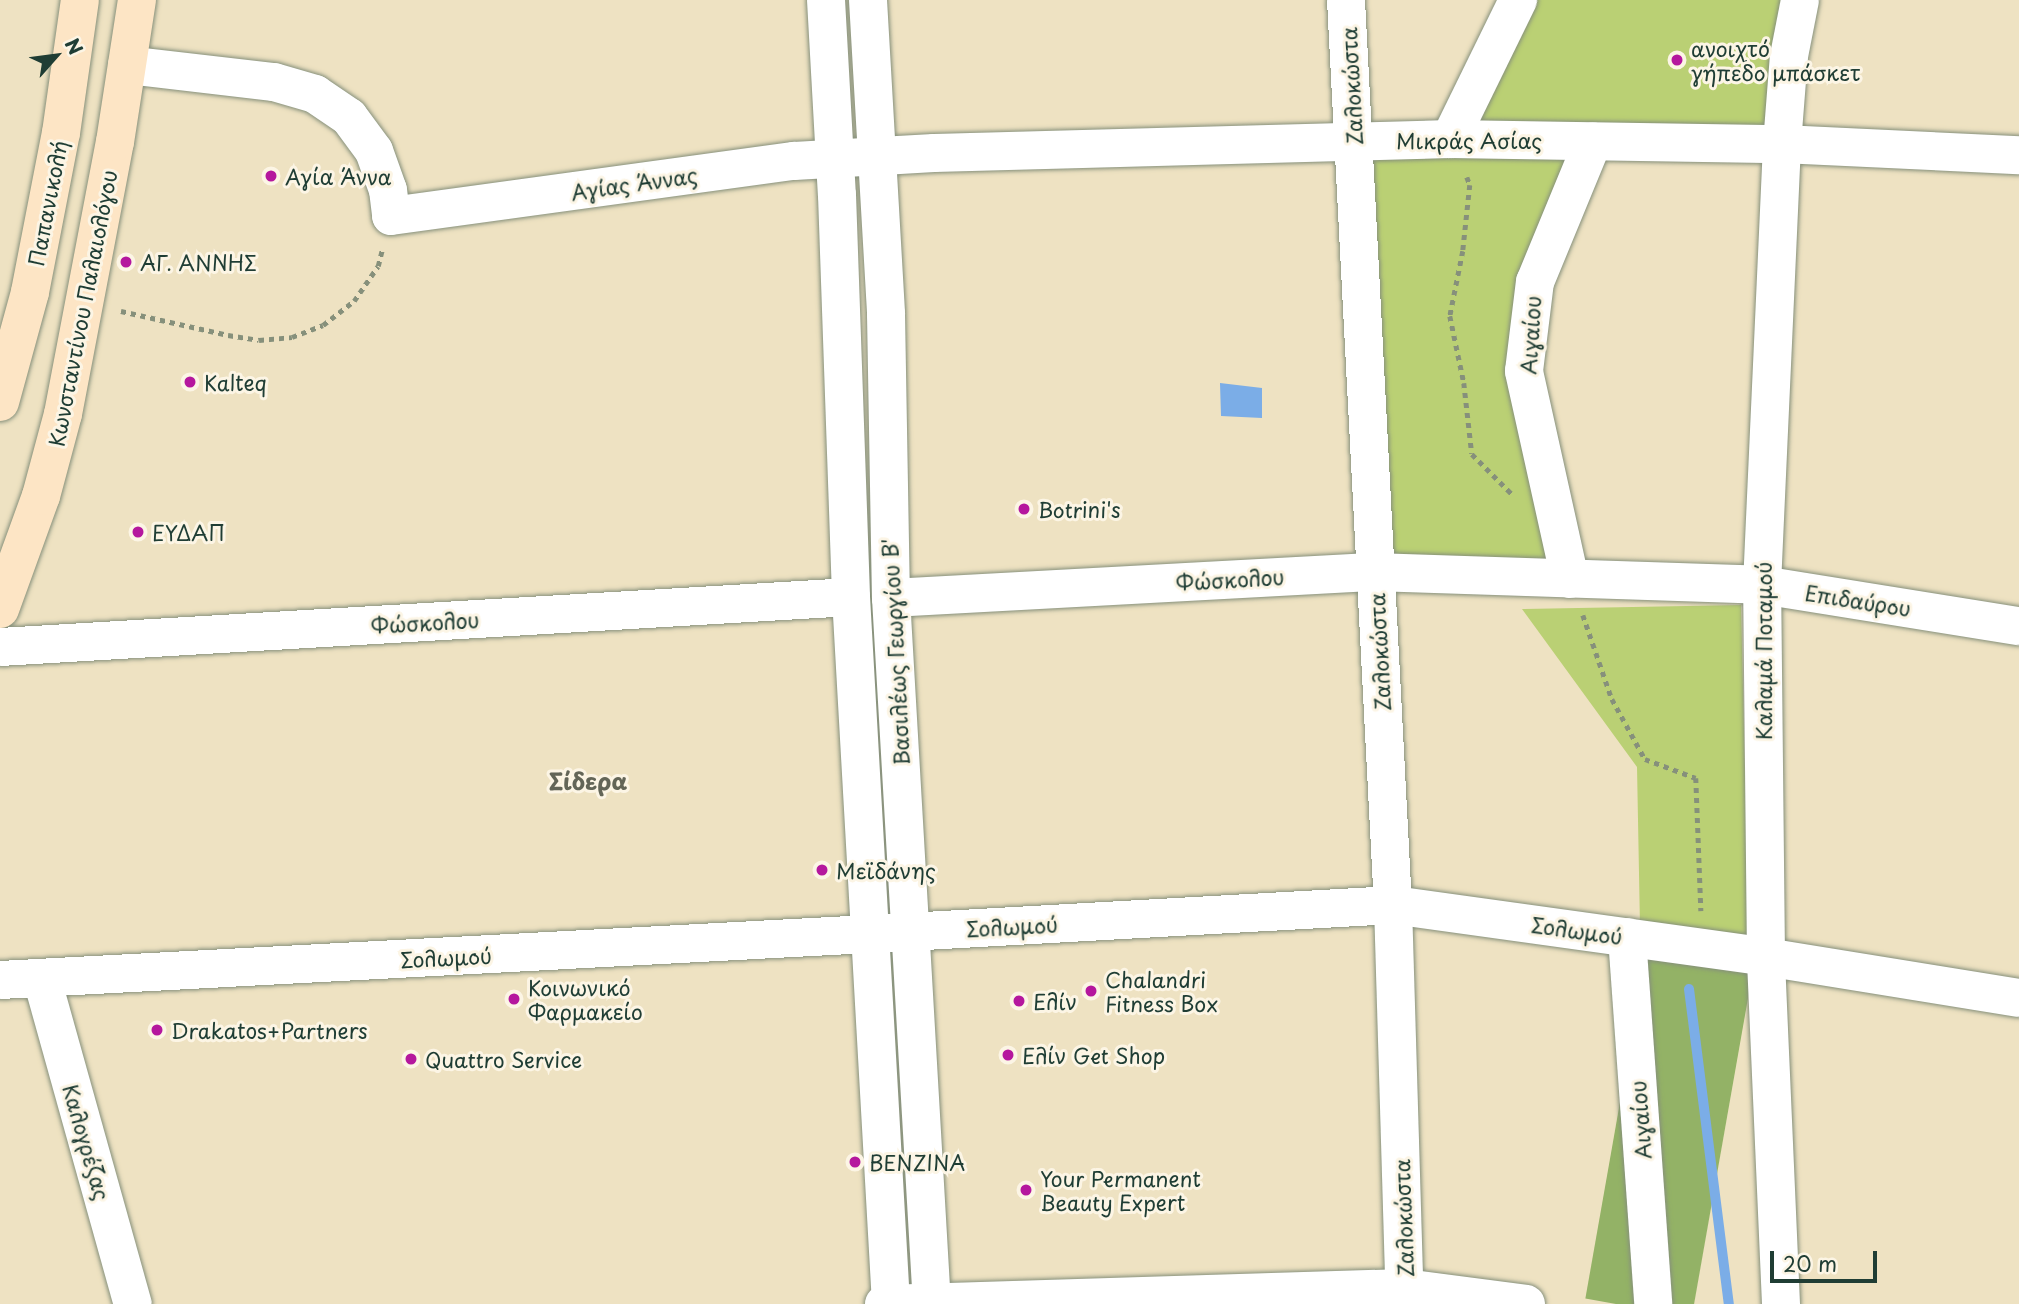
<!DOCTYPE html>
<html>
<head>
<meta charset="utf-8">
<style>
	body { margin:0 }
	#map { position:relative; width:2019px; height:1304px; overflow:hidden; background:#eee2c2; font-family:"Playpen Sans",sans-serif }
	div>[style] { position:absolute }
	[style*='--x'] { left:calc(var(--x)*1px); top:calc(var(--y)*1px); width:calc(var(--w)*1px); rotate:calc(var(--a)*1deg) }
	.green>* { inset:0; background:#bad074 }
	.forest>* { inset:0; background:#93b266; transform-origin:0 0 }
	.water>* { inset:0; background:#7bade7 }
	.stream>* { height:10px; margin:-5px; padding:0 5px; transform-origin:5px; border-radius:5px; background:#7bade7 }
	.path>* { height:4.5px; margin-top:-2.25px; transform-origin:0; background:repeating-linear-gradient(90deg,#86907b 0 5px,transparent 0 10px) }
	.roads { filter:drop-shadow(0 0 2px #86907b) drop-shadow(0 0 2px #86907b) }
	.minor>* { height:38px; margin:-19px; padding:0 19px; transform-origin:19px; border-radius:19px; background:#fff }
	.tertiary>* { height:38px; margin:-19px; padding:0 19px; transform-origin:19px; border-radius:19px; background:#fff }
	.secondary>* { height:38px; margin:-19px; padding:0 19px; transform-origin:19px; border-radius:19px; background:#fde5c5 }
	.dots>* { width:19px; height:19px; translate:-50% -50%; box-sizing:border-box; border:4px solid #fcf5e5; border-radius:50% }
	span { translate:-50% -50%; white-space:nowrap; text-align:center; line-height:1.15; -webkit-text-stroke:6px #fcf5e5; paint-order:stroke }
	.poi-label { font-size:21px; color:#1f3d34 }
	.left { translate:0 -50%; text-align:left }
	.street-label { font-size:21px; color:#1f3d34 }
	.neighbourhood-label { font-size:23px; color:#636557; font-weight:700 }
	.north { position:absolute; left:21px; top:21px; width:70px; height:70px; -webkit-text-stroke:5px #fcf5e5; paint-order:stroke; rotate:62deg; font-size:19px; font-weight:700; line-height:28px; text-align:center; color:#1f3d34 }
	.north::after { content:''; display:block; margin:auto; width:24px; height:32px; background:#1f3d34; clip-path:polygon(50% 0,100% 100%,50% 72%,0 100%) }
	.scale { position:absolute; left:1770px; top:1251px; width:107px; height:32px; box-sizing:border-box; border:4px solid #1f3d34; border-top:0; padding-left:9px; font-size:21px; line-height:24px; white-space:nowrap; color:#1f3d34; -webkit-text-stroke:5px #fcf5e5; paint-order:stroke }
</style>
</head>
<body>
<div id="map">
	<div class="green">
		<div style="clip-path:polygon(1535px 0,1786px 0,1770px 130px,1476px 122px)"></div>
		<div style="clip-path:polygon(1574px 153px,1522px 371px,1570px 579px,1375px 572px,1369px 154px)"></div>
		<div style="clip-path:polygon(1741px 605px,1749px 941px,1640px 927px,1637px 767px,1522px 609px)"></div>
	</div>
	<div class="forest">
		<div style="left:1647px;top:949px;width:108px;height:355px;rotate:10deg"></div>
	</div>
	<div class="water">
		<div style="clip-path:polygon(1220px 383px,1262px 388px,1262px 418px,1221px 416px)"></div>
	</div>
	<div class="stream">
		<div style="--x:1689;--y:989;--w:318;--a:82.8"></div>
	</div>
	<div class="path">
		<div style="--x:1467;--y:177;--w:9;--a:69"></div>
		<div style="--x:1470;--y:185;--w:66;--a:96.1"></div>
		<div style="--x:1463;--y:251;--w:66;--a:101.3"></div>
		<div style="--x:1450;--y:316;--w:68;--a:78.2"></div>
		<div style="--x:1464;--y:383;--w:71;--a:83.6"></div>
		<div style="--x:1472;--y:454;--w:57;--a:45"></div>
		<div style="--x:121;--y:311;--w:110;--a:12.6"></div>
		<div style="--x:228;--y:335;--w:31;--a:9"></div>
		<div style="--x:259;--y:340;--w:33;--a:-5"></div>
		<div style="--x:292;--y:337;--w:33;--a:-21"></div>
		<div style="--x:323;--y:325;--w:39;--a:-38"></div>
		<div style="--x:354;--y:301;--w:42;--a:-55.6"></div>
		<div style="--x:378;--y:266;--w:16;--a:-76"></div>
		<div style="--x:1583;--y:615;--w:89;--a:71"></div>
		<div style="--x:1612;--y:699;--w:68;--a:61.2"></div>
		<div style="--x:1645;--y:759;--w:54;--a:20.4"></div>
		<div style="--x:1696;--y:778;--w:133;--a:87.8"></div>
	</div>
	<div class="roads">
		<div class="minor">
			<div style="--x:1450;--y:139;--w:155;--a:-63.9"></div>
			<div style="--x:1570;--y:579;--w:213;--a:-102.5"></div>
			<div style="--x:1524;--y:371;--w:90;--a:-83"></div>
			<div style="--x:1535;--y:282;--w:152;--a:-67.6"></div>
			<div style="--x:891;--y:598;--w:485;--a:-3.1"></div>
			<div style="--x:1375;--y:572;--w:387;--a:1.9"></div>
			<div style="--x:1762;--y:585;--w:260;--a:9.1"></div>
			<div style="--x:0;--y:647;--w:852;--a:-3.36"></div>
			<div style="--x:870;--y:934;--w:524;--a:-3.17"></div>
			<div style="--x:1393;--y:905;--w:377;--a:7.9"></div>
			<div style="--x:1766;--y:957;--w:256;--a:9.2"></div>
			<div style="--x:1627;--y:937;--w:368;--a:85.9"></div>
			<div style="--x:42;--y:979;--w:337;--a:74.4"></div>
			<div style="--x:884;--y:1304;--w:521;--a:-1.76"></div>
			<div style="--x:1405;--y:1288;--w:122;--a:7.5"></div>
			<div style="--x:1781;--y:1304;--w:347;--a:-92.5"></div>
			<div style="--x:1766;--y:957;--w:372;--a:-90.6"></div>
			<div style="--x:1762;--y:585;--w:441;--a:-87.4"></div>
			<div style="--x:1782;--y:144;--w:88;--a:-85.5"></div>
			<div style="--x:1789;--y:56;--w:57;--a:-78.9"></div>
		</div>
		<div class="tertiary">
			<div style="--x:826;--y:0;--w:195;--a:86.8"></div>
			<div style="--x:837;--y:195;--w:402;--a:88"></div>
			<div style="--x:851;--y:597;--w:708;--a:86.76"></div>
			<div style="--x:868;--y:0;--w:315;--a:86.7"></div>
			<div style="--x:886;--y:314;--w:284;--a:89"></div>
			<div style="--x:891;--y:598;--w:707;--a:86.68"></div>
			<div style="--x:1346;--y:0;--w:906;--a:87.03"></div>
			<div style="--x:1393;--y:905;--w:399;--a:88.3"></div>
			<div style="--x:127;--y:65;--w:148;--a:6.6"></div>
			<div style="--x:274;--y:82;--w:43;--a:16.3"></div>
			<div style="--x:315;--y:94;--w:41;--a:34.1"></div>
			<div style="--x:349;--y:117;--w:42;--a:53.7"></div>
			<div style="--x:374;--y:151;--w:41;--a:70.3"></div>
			<div style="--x:388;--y:190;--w:26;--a:83"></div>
			<div style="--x:391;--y:216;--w:407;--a:-7.8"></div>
			<div style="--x:794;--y:161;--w:140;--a:-3.3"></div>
			<div style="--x:934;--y:153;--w:516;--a:-1.55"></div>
			<div style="--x:1450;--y:139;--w:332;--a:0.9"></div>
			<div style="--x:1782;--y:144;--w:237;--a:2.7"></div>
			<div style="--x:0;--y:980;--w:871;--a:-3.03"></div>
		</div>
		<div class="secondary">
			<div style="--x:0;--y:402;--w:114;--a:-74.7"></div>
			<div style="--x:30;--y:292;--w:162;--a:-79"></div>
			<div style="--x:61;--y:133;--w:134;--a:-81.9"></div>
			<div style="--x:0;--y:609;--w:120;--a:-70.1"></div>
			<div style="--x:41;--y:496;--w:85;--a:-75"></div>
			<div style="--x:63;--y:414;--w:277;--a:-79.2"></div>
			<div style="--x:115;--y:142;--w:144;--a:-81.2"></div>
		</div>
	</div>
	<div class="dots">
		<div style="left:1677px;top:60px;background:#b5179e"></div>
		<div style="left:271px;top:176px;background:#b5179e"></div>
		<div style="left:126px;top:262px;background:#b5179e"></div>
		<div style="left:190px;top:382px;background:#b5179e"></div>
		<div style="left:1024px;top:509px;background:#b5179e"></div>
		<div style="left:138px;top:532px;background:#b5179e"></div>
		<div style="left:822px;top:870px;background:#b5179e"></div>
		<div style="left:1091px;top:991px;background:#b5179e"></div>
		<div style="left:514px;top:999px;background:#b5179e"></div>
		<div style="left:1019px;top:1001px;background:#b5179e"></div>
		<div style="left:157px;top:1030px;background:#b5179e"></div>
		<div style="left:1008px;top:1055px;background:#b5179e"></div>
		<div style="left:411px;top:1059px;background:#b5179e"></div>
		<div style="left:855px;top:1162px;background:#b5179e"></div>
		<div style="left:1026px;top:1190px;background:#b5179e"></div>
	</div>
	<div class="poi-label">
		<span class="left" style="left:1691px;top:60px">ανοιχτό<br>γήπεδο μπάσκετ</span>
		<span class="left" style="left:285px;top:176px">Αγία Άννα</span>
		<span class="left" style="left:140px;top:262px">ΑΓ. ΑΝΝΗΣ</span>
		<span class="left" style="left:204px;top:382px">Kalteq</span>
		<span class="left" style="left:1038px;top:509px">Botrini's</span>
		<span class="left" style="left:152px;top:532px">ΕΥΔΑΠ</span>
		<span class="left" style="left:836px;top:870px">Μεϊδάνης</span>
		<span class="left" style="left:1105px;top:991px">Chalandri<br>Fitness Box</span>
		<span class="left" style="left:528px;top:999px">Κοινωνικό<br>Φαρμακείο</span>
		<span class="left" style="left:1033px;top:1001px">Ελίν</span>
		<span class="left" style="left:171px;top:1030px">Drakatos+Partners</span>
		<span class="left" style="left:1022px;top:1055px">Ελίν Get Shop</span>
		<span class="left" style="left:425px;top:1059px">Quattro Service</span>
		<span class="left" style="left:869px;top:1162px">ΒΕΝΖΙΝΑ</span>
		<span class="left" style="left:1040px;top:1190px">Your Permanent<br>Beauty Expert</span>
	</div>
	<div class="street-label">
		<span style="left:1351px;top:86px;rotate:-93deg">Ζαλοκώστα</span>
		<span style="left:1469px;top:140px">Μικράς Ασίας</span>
		<span style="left:634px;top:183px;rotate:-8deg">Αγίας Άννας</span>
		<span style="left:47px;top:203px;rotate:-79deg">Παπανικολή</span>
		<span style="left:82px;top:308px;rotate:-79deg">Κωνσταντίνου Παλαιολόγου</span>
		<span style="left:1530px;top:335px;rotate:-86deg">Αιγαίου</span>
		<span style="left:1230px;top:579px;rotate:-3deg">Φώσκολου</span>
		<span style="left:1858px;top:600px;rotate:9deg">Επιδαύρου</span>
		<span style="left:425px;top:622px;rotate:-3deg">Φώσκολου</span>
		<span style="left:1763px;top:651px;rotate:-90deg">Καλαμά Ποταμού</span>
		<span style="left:895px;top:652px;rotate:-93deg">Βασιλέως Γεωργίου Β'</span>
		<span style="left:1379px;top:652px;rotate:-93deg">Ζαλοκώστα</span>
		<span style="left:1012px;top:926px;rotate:-3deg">Σολωμού</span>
		<span style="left:1577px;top:930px;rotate:8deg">Σολωμού</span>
		<span style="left:446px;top:957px;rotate:-3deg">Σολωμού</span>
		<span style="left:1640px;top:1120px;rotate:-94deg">Αιγαίου</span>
		<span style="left:87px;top:1142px;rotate:74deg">Καλογρέζας</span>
		<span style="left:1403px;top:1218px;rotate:-92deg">Ζαλοκώστα</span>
	</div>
	<div class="neighbourhood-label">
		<span style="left:588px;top:781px">Σίδερα</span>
	</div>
	<div class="north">N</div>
	<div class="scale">20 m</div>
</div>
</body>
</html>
